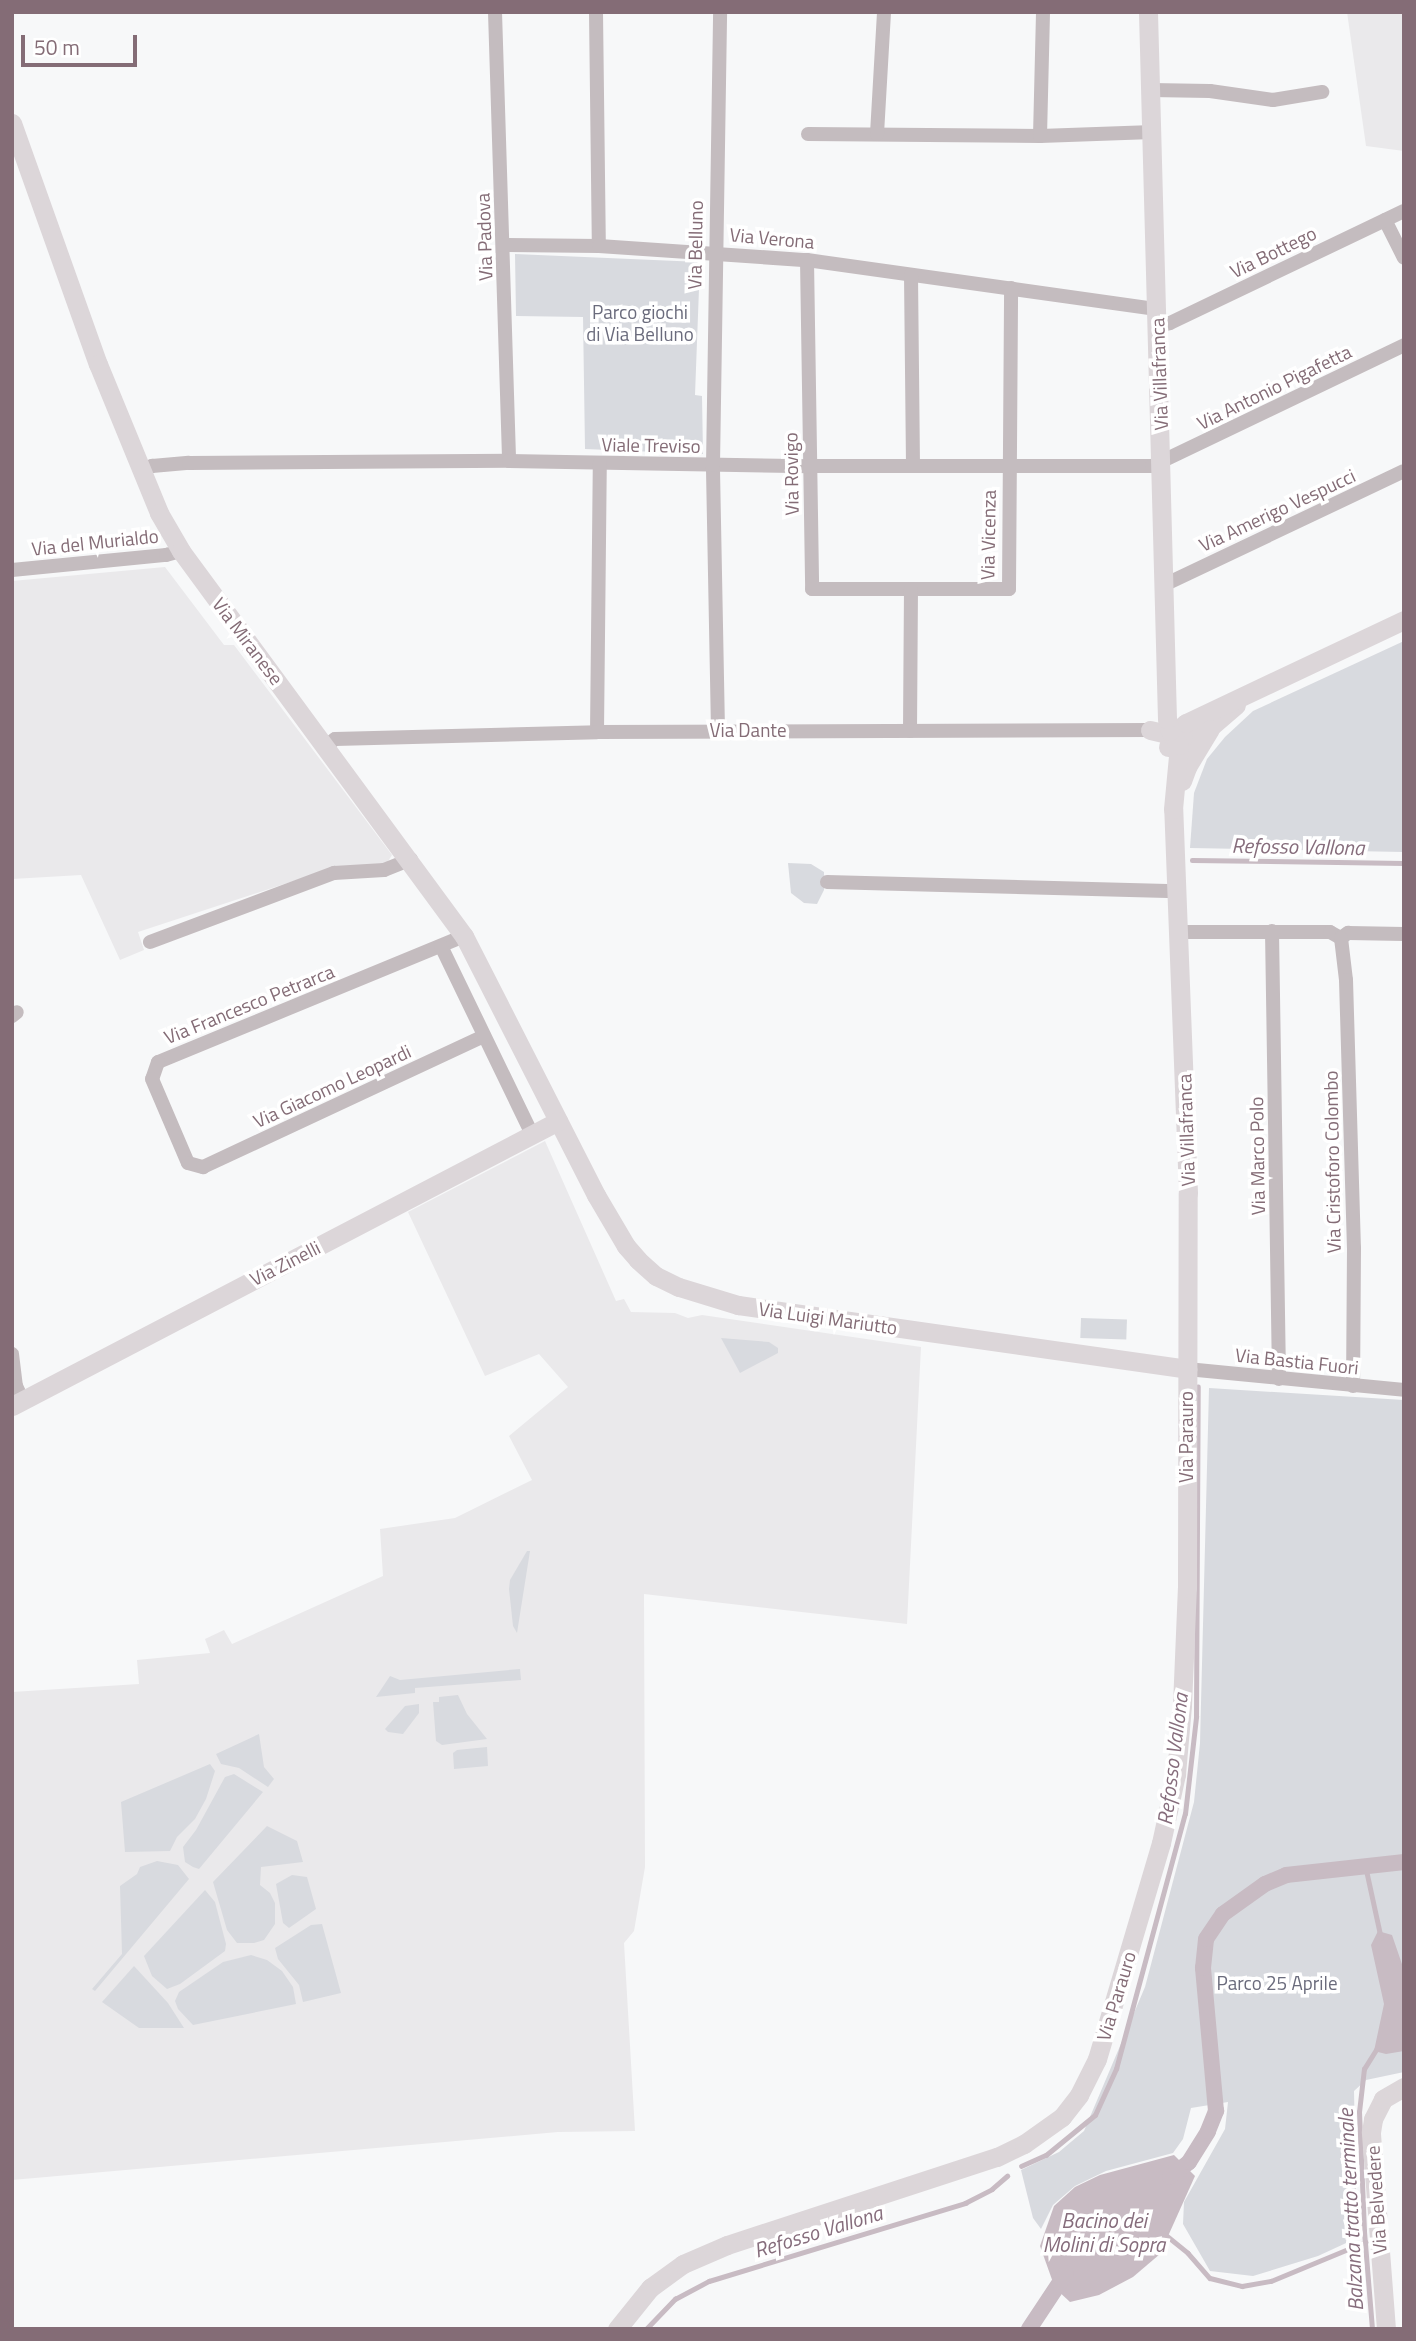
<!DOCTYPE html>
<html>
<head>
<meta charset="utf-8">
<style>
	body { margin:0 }
	#map { position:relative; width:1416px; height:2341px; overflow:hidden; background:#f7f8f9; font-family:"Titillium Web",sans-serif }
	div>[style] { position:absolute }
	[style*='--x'] { left:calc(var(--x)*1px); top:calc(var(--y)*1px); width:calc(var(--w)*1px); rotate:calc(var(--a)*1deg) }
	.built>* { inset:0; background:#eae9eb }
	.green>* { inset:0; background:#d8dadf; transform-origin:0 0 }
	.water>* { inset:0; background:#c8bbc3 }
	.stream>* { height:4.5px; margin:-2.25px; padding:0 2.25px; transform-origin:2.25px; border-radius:2.25px; background:#c8bbc3 }
	.canal>* { height:16px; margin:-8px; padding:0 8px; transform-origin:8px; border-radius:8px; background:#c8bbc3 }
	.street>* { height:14px; margin:-7px; padding:0 7px; transform-origin:7px; border-radius:7px; background:#c4bcbf }
	.secondary>* { height:19px; margin:-9.5px; padding:0 9.5px; transform-origin:9.5px; border-radius:9.5px; background:#dcd6d9 }
	span { translate:-50% -50%; white-space:nowrap; text-align:center; line-height:1.15; -webkit-text-stroke:7px #fff; paint-order:stroke }
	.street-label { font-size:19px; color:#846c76 }
	.park-label { font-size:19px; color:#6a6b7c }
	.water-label { font-size:21px; color:#866d7c; font-style:italic }
	.frame { position:absolute; inset:0; border:14px solid #846c76; pointer-events:none }
	.scale { position:absolute; left:21px; top:35px; width:116px; height:32px; box-sizing:border-box; border:4px solid #846c76; border-top:0; padding-left:9px; font-size:21px; line-height:24px; white-space:nowrap; color:#846c76; -webkit-text-stroke:5px #fff; paint-order:stroke }
</style>
</head>
<body>
<div id="map">
	<div class="built">
		<div style="clip-path:polygon(1347px 12px,1404px 12px,1404px 151px,1366px 146px)"></div>
		<div style="clip-path:polygon(165px 567px,224px 645px,234px 645px,392px 855px,387px 863px,330px 869px,138px 932px,144px 950px,120px 960px,81px 875px,12px 879px,12px 581px)"></div>
		<div style="clip-path:polygon(545px 1141px,616px 1301px,624px 1299px,631px 1312px,675px 1313px,688px 1318px,702px 1315px,921px 1347px,907px 1624px,644px 1594px,645px 1867px,634px 1931px,624px 1943px,635px 2131px,558px 2132px,12px 2180px,12px 1692px,139px 1684px,137px 1660px,210px 1653px,205px 1639px,224px 1630px,232px 1644px,383px 1576px,380px 1529px,455px 1518px,532px 1480px,509px 1436px,568px 1387px,539px 1354px,485px 1376px,408px 1212px)"></div>
	</div>
	<div class="green">
		<div style="clip-path:polygon(515px 254px,700px 262px,695px 395px,702px 396px,703px 454px,585px 449px,583px 317px,516px 316px)"></div>
		<div style="clip-path:polygon(1404px 641px,1404px 852px,1190px 848px,1194px 793px,1207px 759px,1225px 737px,1253px 711px)"></div>
		<div style="clip-path:polygon(788px 863px,811px 864px,824px 872px,824px 890px,817px 904px,804px 903px,791px 893px)"></div>
		<div style="left:1081px;top:1318px;width:46px;height:20px;rotate:2deg"></div>
		<div style="clip-path:polygon(721px 1338px,769px 1342px,778px 1348px,778px 1353px,740px 1373px)"></div>
		<div style="clip-path:polygon(1209px 1388px,1404px 1400px,1404px 2072px,1366px 2080px,1354px 2091px,1357px 2238px,1318px 2256px,1253px 2276px,1210px 2271px,1183px 2224px,1184px 2202px,1225px 2129px,1228px 2102px,1191px 2108px,1183px 2139px,1173px 2153px,1106px 2171px,1075px 2186px,1053px 2205px,1041px 2229px,1033px 2218px,1021px 2170px,1059px 2152px,1084px 2131px,1145px 1987px,1194px 1802px,1200px 1743px)"></div>
		<div style="clip-path:polygon(527px 1551px,530px 1551px,517px 1633px,513px 1626px,509px 1589px,510px 1580px)"></div>
		<div style="clip-path:polygon(520px 1669px,521px 1680px,415px 1688px,415px 1693px,376px 1697px,390px 1676px,400px 1680px)"></div>
		<div style="clip-path:polygon(458px 1695px,467px 1714px,487px 1739px,442px 1745px,436px 1741px,433px 1702px,439px 1702px,439px 1697px)"></div>
		<div style="clip-path:polygon(419px 1704px,419px 1713px,403px 1734px,388px 1732px,385px 1729px,405px 1706px)"></div>
		<div style="clip-path:polygon(259px 1734px,264px 1767px,274px 1779px,268px 1787px,239px 1768px,221px 1764px,216px 1754px)"></div>
		<div style="clip-path:polygon(487px 1747px,488px 1766px,454px 1769px,453px 1753px,457px 1750px)"></div>
		<div style="clip-path:polygon(210px 1764px,215px 1771px,206px 1799px,195px 1819px,177px 1837px,170px 1851px,125px 1852px,121px 1802px)"></div>
		<div style="clip-path:polygon(234px 1774px,263px 1792px,199px 1869px,193px 1867px,185px 1862px,183px 1847px,196px 1830px,225px 1777px)"></div>
		<div style="clip-path:polygon(267px 1826px,297px 1841px,303px 1862px,261px 1867px,260px 1885px,270px 1893px,275px 1903px,275px 1924px,264px 1940px,254px 1943px,237px 1943px,227px 1930px,213px 1882px)"></div>
		<div style="clip-path:polygon(157px 1861px,178px 1865px,189px 1879px,95px 1991px,92px 1989px,122px 1954px,120px 1886px,137px 1874px,140px 1867px)"></div>
		<div style="clip-path:polygon(292px 1875px,307px 1877px,316px 1909px,289px 1928px,283px 1923px,276px 1884px)"></div>
		<div style="clip-path:polygon(205px 1890px,215px 1902px,226px 1944px,225px 1951px,180px 1984px,167px 1989px,152px 1976px,144px 1956px)"></div>
		<div style="clip-path:polygon(322px 1924px,341px 1993px,303px 2002px,299px 1985px,278px 1959px,275px 1948px,311px 1925px)"></div>
		<div style="clip-path:polygon(251px 1955px,267px 1960px,282px 1971px,293px 1987px,296px 2004px,193px 2025px,178px 2009px,175px 2001px,179px 1992px,223px 1962px)"></div>
		<div style="clip-path:polygon(134px 1966px,168px 2003px,184px 2028px,139px 2028px,102px 2002px)"></div>
	</div>
	<div class="water">
		<div style="clip-path:polygon(1378px 1931px,1392px 1935px,1404px 1970px,1404px 2051px,1386px 2054px,1374px 2051px,1384px 2004px,1371px 1945px)"></div>
		<div style="clip-path:polygon(1174px 2155px,1195px 2176px,1160px 2254px,1133px 2277px,1099px 2295px,1070px 2302px,1055px 2288px,1040px 2246px,1054px 2206px,1075px 2187px,1100px 2175px)"></div>
	</div>
	<div class="stream">
		<div style="--x:1192;--y:860;--w:212;--a:0.8"></div>
		<div style="--x:1366;--y:1868;--w:71;--a:77.7"></div>
		<div style="--x:1021;--y:2166;--w:27;--a:-24"></div>
		<div style="--x:1046;--y:2155;--w:63;--a:-39.2"></div>
		<div style="--x:1095;--y:2115;--w:51;--a:-65.5"></div>
		<div style="--x:1116;--y:2069;--w:264;--a:-74.9"></div>
		<div style="--x:1185;--y:1814;--w:98;--a:-83.5"></div>
		<div style="--x:1196;--y:1717;--w:330;--a:-89.7"></div>
		<div style="--x:1166;--y:2235;--w:28;--a:39"></div>
		<div style="--x:1188;--y:2253;--w:33;--a:49"></div>
		<div style="--x:1210;--y:2278;--w:33;--a:14"></div>
		<div style="--x:1242;--y:2286;--w:29;--a:-10"></div>
		<div style="--x:1271;--y:2281;--w:102;--a:-22.5"></div>
		<div style="--x:646;--y:2329;--w:42;--a:-46"></div>
		<div style="--x:675;--y:2299;--w:38;--a:-28"></div>
		<div style="--x:709;--y:2281;--w:268;--a:-16.9"></div>
		<div style="--x:965;--y:2203;--w:30;--a:-27"></div>
		<div style="--x:992;--y:2189;--w:20;--a:-41"></div>
		<div style="--x:1372;--y:2329;--w:98;--a:-94.7"></div>
		<div style="--x:1364;--y:2231;--w:119;--a:-92.4"></div>
		<div style="--x:1359;--y:2112;--w:43;--a:-83.4"></div>
		<div style="--x:1364;--y:2069;--w:25;--a:-58"></div>
	</div>
	<div class="canal">
		<div style="--x:1170;--y:2177;--w:24;--a:-38"></div>
		<div style="--x:1189;--y:2162;--w:36;--a:-58"></div>
		<div style="--x:1208;--y:2131;--w:22;--a:-68"></div>
		<div style="--x:1216;--y:2111;--w:144;--a:-95.2"></div>
		<div style="--x:1203;--y:1968;--w:29;--a:-84"></div>
		<div style="--x:1206;--y:1939;--w:30;--a:-56"></div>
		<div style="--x:1223;--y:1914;--w:52;--a:-35.5"></div>
		<div style="--x:1265;--y:1884;--w:23;--a:-23"></div>
		<div style="--x:1286;--y:1875;--w:119;--a:-6.3"></div>
		<div style="--x:1029;--y:2329;--w:67;--a:-56.5"></div>
	</div>
	<div class="street">
		<div style="--x:495;--y:12;--w:449;--a:88.2"></div>
		<div style="--x:596;--y:12;--w:234;--a:89.3"></div>
		<div style="--x:1151;--y:90;--w:59;--a:1"></div>
		<div style="--x:1210;--y:91;--w:64;--a:8.1"></div>
		<div style="--x:1273;--y:100;--w:50;--a:-9.3"></div>
		<div style="--x:808;--y:134;--w:232;--a:0.5"></div>
		<div style="--x:1040;--y:136;--w:113;--a:-2"></div>
		<div style="--x:877;--y:134;--w:122;--a:-86.7"></div>
		<div style="--x:1040;--y:136;--w:124;--a:-88.6"></div>
		<div style="--x:1385;--y:220;--w:42;--a:63.4"></div>
		<div style="--x:503;--y:245;--w:96;--a:0.6"></div>
		<div style="--x:599;--y:246;--w:208;--a:3.9"></div>
		<div style="--x:807;--y:260;--w:353;--a:8"></div>
		<div style="--x:807;--y:260;--w:329;--a:89.1"></div>
		<div style="--x:812;--y:589;--w:197;--a:0"></div>
		<div style="--x:1009;--y:589;--w:301;--a:-89.6"></div>
		<div style="--x:911;--y:275;--w:191;--a:89.4"></div>
		<div style="--x:1158;--y:326;--w:12;--a:-14"></div>
		<div style="--x:1170;--y:323;--w:259;--a:-25.6"></div>
		<div style="--x:141;--y:472;--w:13;--a:-29"></div>
		<div style="--x:152;--y:466;--w:37;--a:-5"></div>
		<div style="--x:189;--y:463;--w:320;--a:-0.4"></div>
		<div style="--x:509;--y:461;--w:301;--a:1"></div>
		<div style="--x:810;--y:466;--w:342;--a:0"></div>
		<div style="--x:1152;--y:466;--w:280;--a:-25.6"></div>
		<div style="--x:12;--y:570;--w:155;--a:-5.6"></div>
		<div style="--x:166;--y:555;--w:16;--a:-15"></div>
		<div style="--x:1166;--y:584;--w:263;--a:-25.4"></div>
		<div style="--x:718;--y:730;--w:265;--a:-91.1"></div>
		<div style="--x:713;--y:465;--w:453;--a:-89.1"></div>
		<div style="--x:910;--y:731;--w:142;--a:-89.6"></div>
		<div style="--x:597;--y:732;--w:269;--a:-89.4"></div>
		<div style="--x:326;--y:746;--w:11;--a:-38"></div>
		<div style="--x:335;--y:739;--w:262;--a:-1.5"></div>
		<div style="--x:597;--y:732;--w:553;--a:-0.21"></div>
		<div style="--x:827;--y:882;--w:350;--a:1.5"></div>
		<div style="--x:1272;--y:931;--w:448;--a:89.1"></div>
		<div style="--x:1178;--y:932;--w:152;--a:0"></div>
		<div style="--x:1330;--y:932;--w:13;--a:29"></div>
		<div style="--x:1341;--y:938;--w:9;--a:-36"></div>
		<div style="--x:1348;--y:933;--w:56;--a:1"></div>
		<div style="--x:464;--y:936;--w:331;--a:157.6"></div>
		<div style="--x:158;--y:1062;--w:18;--a:109"></div>
		<div style="--x:152;--y:1079;--w:91;--a:66.8"></div>
		<div style="--x:188;--y:1163;--w:16;--a:15"></div>
		<div style="--x:203;--y:1167;--w:310;--a:-25"></div>
		<div style="--x:1341;--y:938;--w:42;--a:83.2"></div>
		<div style="--x:1346;--y:980;--w:268;--a:88.3"></div>
		<div style="--x:1354;--y:1248;--w:138;--a:90.4"></div>
		<div style="--x:150;--y:942;--w:197;--a:-20.6"></div>
		<div style="--x:334;--y:873;--w:50;--a:-3.4"></div>
		<div style="--x:384;--y:870;--w:29;--a:-22"></div>
		<div style="--x:441;--y:946;--w:209;--a:64.2"></div>
		<div style="--x:12;--y:1016;--w:6;--a:-39"></div>
		<div style="--x:12;--y:1354;--w:32;--a:83"></div>
		<div style="--x:16;--y:1386;--w:17;--a:65"></div>
		<div style="--x:1187;--y:1369;--w:218;--a:5.5"></div>
	</div>
	<div class="secondary">
		<div style="--x:12;--y:123;--w:256;--a:70.4"></div>
		<div style="--x:98;--y:364;--w:161;--a:67.7"></div>
		<div style="--x:159;--y:513;--w:44;--a:59.9"></div>
		<div style="--x:181;--y:551;--w:478;--a:53.7"></div>
		<div style="--x:464;--y:936;--w:291;--a:63"></div>
		<div style="--x:596;--y:1195;--w:59;--a:59.5"></div>
		<div style="--x:626;--y:1246;--w:18;--a:49"></div>
		<div style="--x:638;--y:1260;--w:24;--a:42"></div>
		<div style="--x:656;--y:1276;--w:25;--a:26"></div>
		<div style="--x:679;--y:1287;--w:62;--a:17"></div>
		<div style="--x:738;--y:1305;--w:454;--a:8.1"></div>
		<div style="--x:1150;--y:730;--w:35;--a:13"></div>
		<div style="--x:1184;--y:738;--w:17;--a:-10"></div>
		<div style="--x:1201;--y:735;--w:46;--a:-40.6"></div>
		<div style="--x:1168;--y:747;--w:13;--a:-72"></div>
		<div style="--x:1172;--y:735;--w:18;--a:-41"></div>
		<div style="--x:1186;--y:723;--w:241;--a:-25.3"></div>
		<div style="--x:1182;--y:781;--w:15;--a:-70"></div>
		<div style="--x:1187;--y:767;--w:44;--a:-58.8"></div>
		<div style="--x:12;--y:1406;--w:616;--a:-27.56"></div>
		<div style="--x:617;--y:2329;--w:53;--a:-51.2"></div>
		<div style="--x:650;--y:2288;--w:41;--a:-36"></div>
		<div style="--x:683;--y:2264;--w:48;--a:-23.4"></div>
		<div style="--x:727;--y:2245;--w:284;--a:-18.1"></div>
		<div style="--x:997;--y:2157;--w:30;--a:-26"></div>
		<div style="--x:1024;--y:2144;--w:47;--a:-35.4"></div>
		<div style="--x:1062;--y:2117;--w:28;--a:-52"></div>
		<div style="--x:1079;--y:2095;--w:40;--a:-63.4"></div>
		<div style="--x:1097;--y:2059;--w:225;--a:-73.5"></div>
		<div style="--x:1161;--y:1843;--w:71;--a:-77.7"></div>
		<div style="--x:1176;--y:1774;--w:69;--a:-85"></div>
		<div style="--x:1182;--y:1705;--w:117;--a:-87.6"></div>
		<div style="--x:1187;--y:1588;--w:395;--a:-89.9"></div>
		<div style="--x:1188;--y:1193;--w:384;--a:-92.2"></div>
		<div style="--x:1173;--y:809;--w:64;--a:-84.6"></div>
		<div style="--x:1179;--y:745;--w:17;--a:-123"></div>
		<div style="--x:1170;--y:731;--w:12;--a:-104"></div>
		<div style="--x:1167;--y:719;--w:707;--a:-91.54"></div>
		<div style="--x:1386;--y:2329;--w:198;--a:-94.4"></div>
		<div style="--x:1371;--y:2132;--w:13;--a:-81"></div>
		<div style="--x:1373;--y:2119;--w:22;--a:-63"></div>
		<div style="--x:1383;--y:2099;--w:24;--a:-30"></div>
	</div>
	<div class="street-label">
		<span style="left:484px;top:237px;rotate:-92deg">Via Padova</span>
		<span style="left:772px;top:238px;rotate:5deg">Via Verona</span>
		<span style="left:695px;top:245px;rotate:-89deg">Via Belluno</span>
		<span style="left:1273px;top:252px;rotate:-26deg">Via Bottego</span>
		<span style="left:1159px;top:374px;rotate:-92deg">Via Villafranca</span>
		<span style="left:1274px;top:387px;rotate:-26deg">Via Antonio Pigafetta</span>
		<span style="left:651px;top:445px;rotate:1deg">Viale Treviso</span>
		<span style="left:791px;top:474px;rotate:-91deg">Via Rovigo</span>
		<span style="left:1277px;top:510px;rotate:-25deg">Via Amerigo Vespucci</span>
		<span style="left:988px;top:535px;rotate:-89deg">Via Vicenza</span>
		<span style="left:95px;top:542px;rotate:-6deg">Via del Murialdo</span>
		<span style="left:248px;top:641px;rotate:53deg">Via Miranese</span>
		<span style="left:748px;top:730px">Via Dante</span>
		<span style="left:249px;top:1004px;rotate:-22deg">Via Francesco Petrarca</span>
		<span style="left:332px;top:1086px;rotate:-25deg">Via Giacomo Leopardi</span>
		<span style="left:1186px;top:1130px;rotate:-92deg">Via Villafranca</span>
		<span style="left:1257px;top:1156px;rotate:-91deg">Via Marco Polo</span>
		<span style="left:1332px;top:1162px;rotate:-91deg">Via Cristoforo Colombo</span>
		<span style="left:285px;top:1263px;rotate:-27deg">Via Zinelli</span>
		<span style="left:828px;top:1318px;rotate:8deg">Via Luigi Mariutto</span>
		<span style="left:1297px;top:1361px;rotate:6deg">Via Bastia Fuori</span>
		<span style="left:1186px;top:1437px;rotate:-90deg">Via Parauro</span>
		<span style="left:1116px;top:1996px;rotate:-73deg">Via Parauro</span>
		<span style="left:1376px;top:2200px;rotate:-94deg">Via Belvedere</span>
	</div>
	<div class="park-label">
		<span style="left:640px;top:323px">Parco giochi<br>di Via Belluno</span>
		<span style="left:1277px;top:1983px">Parco 25 Aprile</span>
	</div>
	<div class="water-label">
		<span style="left:1298px;top:846px;rotate:1deg">Refosso Vallona</span>
		<span style="left:1172px;top:1759px;rotate:-83deg">Refosso Vallona</span>
		<span style="left:1350px;top:2210px;rotate:-93deg">Balzana tratto terminale</span>
		<span style="left:1104px;top:2232px">Bacino dei<br>Molini di Sopra</span>
		<span style="left:818px;top:2231px;rotate:-17deg">Refosso Vallona</span>
	</div>
	<div class="frame"></div>
	<div class="scale">50 m</div>
</div>
</body>
</html>
